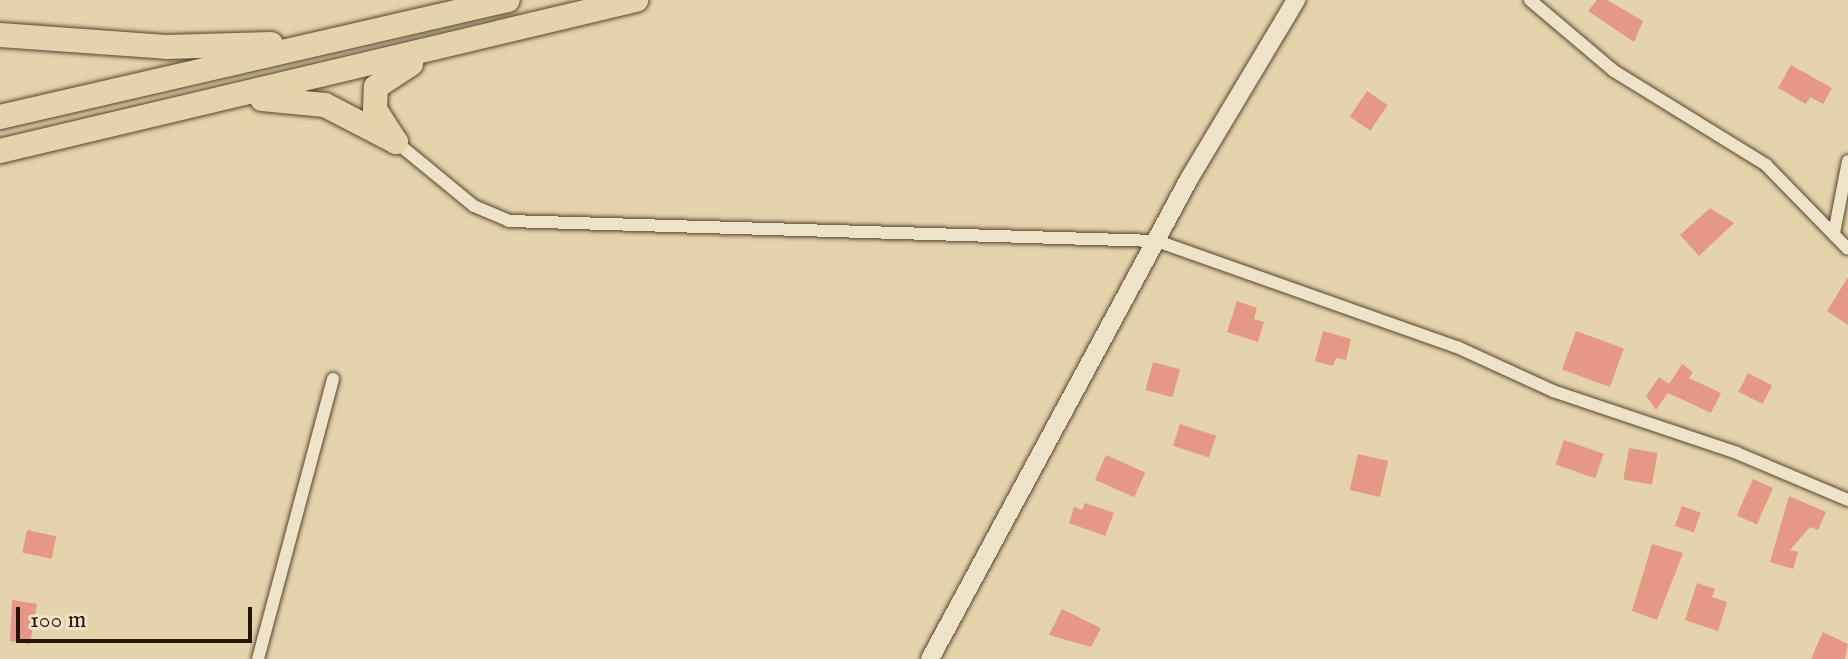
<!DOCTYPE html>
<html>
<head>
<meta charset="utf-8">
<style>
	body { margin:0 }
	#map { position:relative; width:1848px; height:659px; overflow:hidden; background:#e5d3ab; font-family:"IM FELL English",serif }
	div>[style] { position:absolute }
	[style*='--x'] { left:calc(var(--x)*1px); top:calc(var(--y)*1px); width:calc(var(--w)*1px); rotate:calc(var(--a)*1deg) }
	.building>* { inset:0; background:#e59888; transform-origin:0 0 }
	.roads { filter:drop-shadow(0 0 2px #574430) drop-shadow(0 0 2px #574430) }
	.street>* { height:12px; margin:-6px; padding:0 6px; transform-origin:6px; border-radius:6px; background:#eee2c8 }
	.secondary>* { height:18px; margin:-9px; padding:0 9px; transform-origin:9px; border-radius:9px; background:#eee2c8 }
	.highway>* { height:24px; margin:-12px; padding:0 12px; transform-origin:12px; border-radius:12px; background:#e5d3ab }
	span { translate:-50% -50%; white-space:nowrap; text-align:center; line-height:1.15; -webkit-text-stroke:8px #eee2c8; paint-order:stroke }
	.scale { position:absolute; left:16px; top:607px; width:236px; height:36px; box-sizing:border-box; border:4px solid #281407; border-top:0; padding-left:10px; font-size:24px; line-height:28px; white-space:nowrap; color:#281407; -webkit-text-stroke:6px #eee2c8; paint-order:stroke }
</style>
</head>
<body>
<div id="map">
	<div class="building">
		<div style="clip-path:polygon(1597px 0,1607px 0,1643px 21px,1634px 42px,1588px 11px)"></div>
		<div style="clip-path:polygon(1791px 65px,1832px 88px,1823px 104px,1810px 97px,1806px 104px,1778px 88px)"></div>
		<div style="left:1367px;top:91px;width:25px;height:31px;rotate:34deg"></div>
		<div style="clip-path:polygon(1710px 208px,1734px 223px,1699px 256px,1680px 235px)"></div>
		<div style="clip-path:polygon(1848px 277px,1848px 325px,1827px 311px)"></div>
		<div style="clip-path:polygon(1237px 301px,1257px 308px,1254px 319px,1264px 322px,1258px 342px,1227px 332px)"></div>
		<div style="clip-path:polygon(1323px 331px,1351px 339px,1346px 360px,1336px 358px,1333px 366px,1315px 361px)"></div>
		<div style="left:1576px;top:331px;width:51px;height:41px;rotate:20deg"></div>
		<div style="left:1153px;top:362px;width:28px;height:29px;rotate:15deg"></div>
		<div style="clip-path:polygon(1682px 364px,1693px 372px,1689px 378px,1721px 393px,1711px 413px,1668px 393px,1656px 410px,1646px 396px,1659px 377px,1669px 384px)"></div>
		<div style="left:1748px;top:373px;width:27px;height:21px;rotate:27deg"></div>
		<div style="left:1180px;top:424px;width:38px;height:23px;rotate:18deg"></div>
		<div style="left:1564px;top:440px;width:42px;height:26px;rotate:19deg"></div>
		<div style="left:1629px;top:448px;width:29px;height:32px;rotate:10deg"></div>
		<div style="left:1358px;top:454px;width:31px;height:37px;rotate:13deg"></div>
		<div style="left:1106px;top:455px;width:43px;height:27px;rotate:24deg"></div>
		<div style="left:1753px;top:479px;width:22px;height:40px;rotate:24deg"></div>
		<div style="clip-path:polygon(1789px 496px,1826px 512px,1818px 530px,1810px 527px,1790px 550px,1798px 552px,1793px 569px,1770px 562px)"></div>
		<div style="clip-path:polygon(1085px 503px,1114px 513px,1105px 536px,1069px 523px,1074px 507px,1082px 510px)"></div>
		<div style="left:1682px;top:506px;width:20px;height:21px;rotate:20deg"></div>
		<div style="left:27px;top:530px;width:30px;height:23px;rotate:12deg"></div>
		<div style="clip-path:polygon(1652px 544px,1683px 553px,1657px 620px,1632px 611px)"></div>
		<div style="clip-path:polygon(1697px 583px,1715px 589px,1712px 597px,1727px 602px,1718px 631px,1685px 620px)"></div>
		<div style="clip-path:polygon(12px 600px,37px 604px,30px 644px,10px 641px)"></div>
		<div style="clip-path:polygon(1062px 609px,1101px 628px,1091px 647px,1049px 635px)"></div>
		<div style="clip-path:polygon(1823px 632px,1848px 644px,1845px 659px,1811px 659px)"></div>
	</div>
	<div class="roads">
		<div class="street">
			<div style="--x:1530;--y:0;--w:110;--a:40.2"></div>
			<div style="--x:1614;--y:71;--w:179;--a:31.7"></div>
			<div style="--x:1766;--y:165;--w:117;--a:45.7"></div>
			<div style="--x:396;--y:142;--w:101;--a:39.4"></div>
			<div style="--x:474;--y:206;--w:38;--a:23"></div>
			<div style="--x:509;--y:221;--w:648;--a:1.77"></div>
			<div style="--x:1157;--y:241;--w:318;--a:19.5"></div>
			<div style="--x:1457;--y:347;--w:106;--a:24.6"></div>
			<div style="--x:1553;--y:391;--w:194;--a:18.6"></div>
			<div style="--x:1737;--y:453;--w:121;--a:22.9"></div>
			<div style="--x:1834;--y:233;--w:73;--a:-79"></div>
			<div style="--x:258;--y:659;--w:290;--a:-75"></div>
		</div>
		<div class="secondary">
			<div style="--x:930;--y:659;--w:545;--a:-61.65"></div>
			<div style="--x:1189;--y:179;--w:209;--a:-59.1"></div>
		</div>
		<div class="highway">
			<div style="--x:0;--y:35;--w:166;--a:4.1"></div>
			<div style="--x:166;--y:47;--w:105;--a:-1.6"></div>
			<div style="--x:262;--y:99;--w:63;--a:5.4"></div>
			<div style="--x:325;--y:105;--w:80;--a:27.5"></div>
			<div style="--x:396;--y:142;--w:38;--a:-123"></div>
			<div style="--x:375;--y:110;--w:23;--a:-88"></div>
			<div style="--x:376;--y:87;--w:42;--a:-33.3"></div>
			<div style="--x:0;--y:117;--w:521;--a:-12.97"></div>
			<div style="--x:0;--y:151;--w:654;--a:-13.36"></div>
		</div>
	</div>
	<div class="scale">100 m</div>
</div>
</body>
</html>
